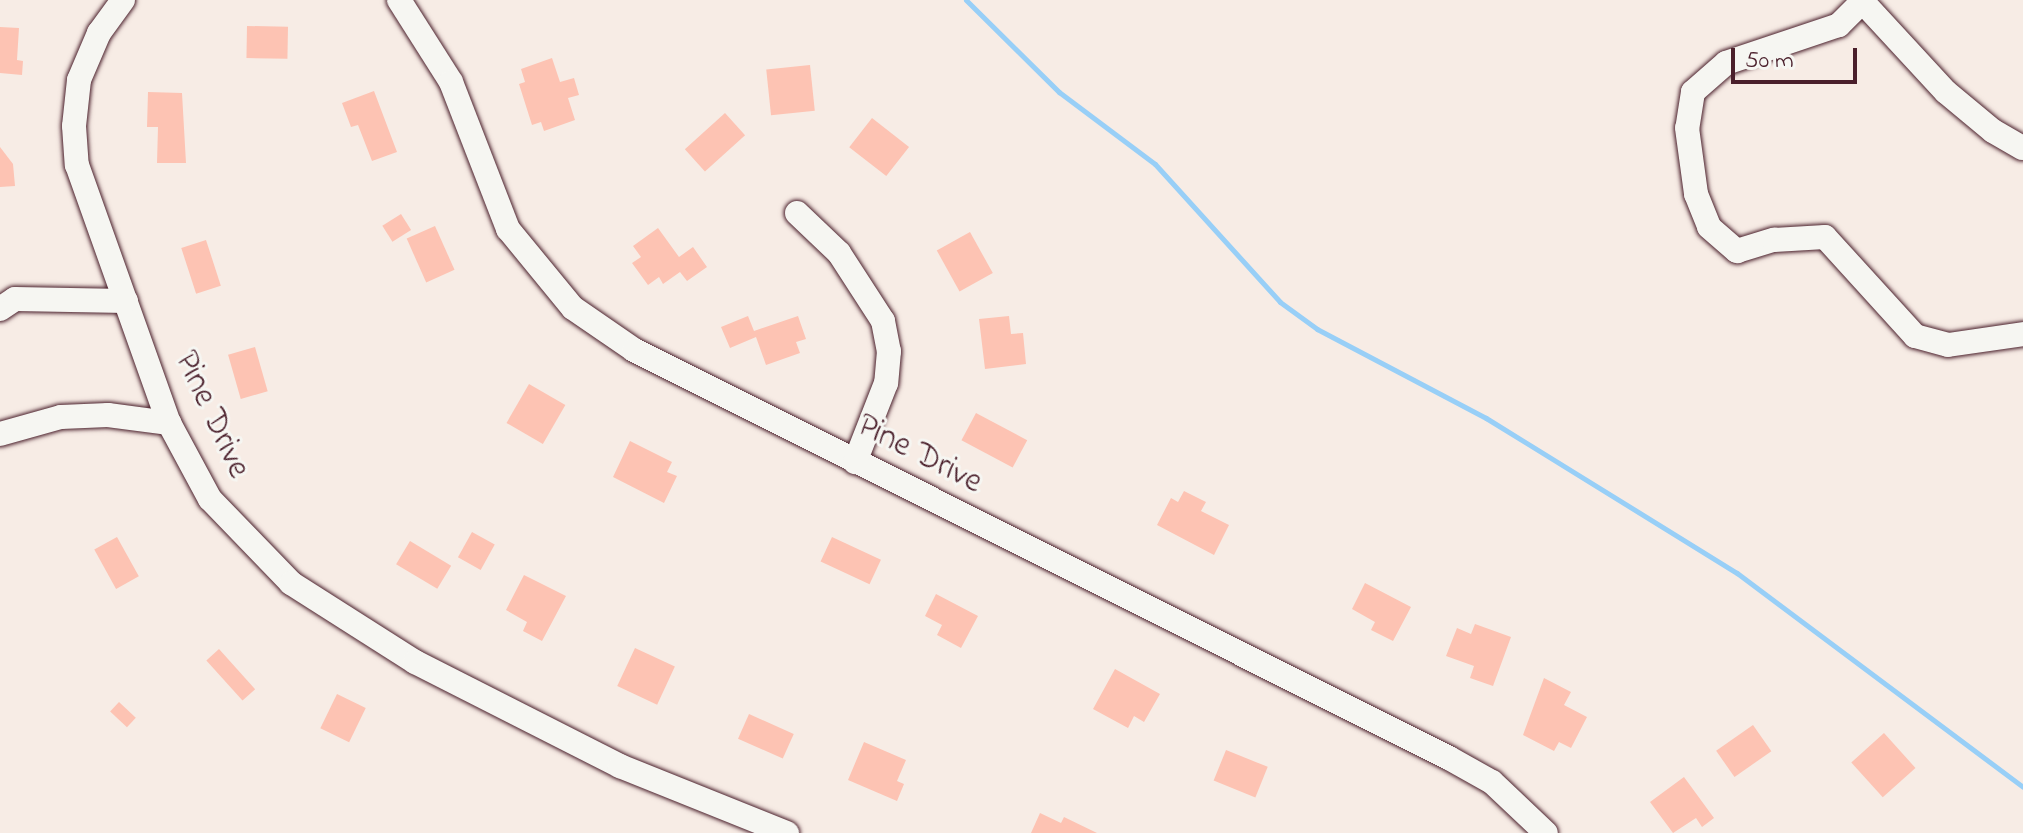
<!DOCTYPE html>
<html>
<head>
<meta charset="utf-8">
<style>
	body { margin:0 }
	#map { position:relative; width:2023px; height:833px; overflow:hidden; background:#f7ece5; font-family:"Indie Flower",sans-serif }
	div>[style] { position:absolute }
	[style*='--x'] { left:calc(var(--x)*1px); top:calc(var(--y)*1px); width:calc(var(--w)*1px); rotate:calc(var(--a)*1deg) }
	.stream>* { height:5px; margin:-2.5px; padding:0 2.5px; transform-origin:2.5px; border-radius:2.5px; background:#98cff7 }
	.building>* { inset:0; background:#fdc3b3; transform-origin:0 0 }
	.roads { filter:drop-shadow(0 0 2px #4a1f2b) drop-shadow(0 0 2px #4a1f2b) }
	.minor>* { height:24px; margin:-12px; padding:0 12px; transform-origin:12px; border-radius:12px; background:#f6f6f2 }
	span { translate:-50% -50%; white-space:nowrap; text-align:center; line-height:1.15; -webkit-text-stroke:6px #f6f6f2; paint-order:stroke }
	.street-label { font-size:34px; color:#4a1f2b }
	.scale { position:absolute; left:1731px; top:48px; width:126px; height:36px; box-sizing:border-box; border:4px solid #4a1f2b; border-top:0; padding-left:10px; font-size:24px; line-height:28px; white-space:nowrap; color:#4a1f2b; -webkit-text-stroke:6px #f6f6f2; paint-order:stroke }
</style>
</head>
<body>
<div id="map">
	<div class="stream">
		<div style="--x:966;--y:0;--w:131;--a:44.7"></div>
		<div style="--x:1059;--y:92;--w:120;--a:36.9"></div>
		<div style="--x:1155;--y:164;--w:186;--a:47.8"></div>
		<div style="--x:1280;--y:302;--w:46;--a:36.1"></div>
		<div style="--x:1317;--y:329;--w:191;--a:27.8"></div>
		<div style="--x:1486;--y:418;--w:295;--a:31.7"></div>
		<div style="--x:1737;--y:573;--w:357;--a:36.8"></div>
	</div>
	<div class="building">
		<div style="left:247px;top:26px;width:41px;height:32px;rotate:1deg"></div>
		<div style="clip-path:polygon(0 27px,19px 28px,17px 60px,23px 61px,22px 75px,0 73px)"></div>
		<div style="clip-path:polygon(552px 58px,560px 82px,574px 78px,579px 95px,568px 98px,575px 120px,544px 131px,541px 122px,532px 125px,519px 84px,525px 82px,521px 69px)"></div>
		<div style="left:810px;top:65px;width:46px;height:44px;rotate:84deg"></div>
		<div style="clip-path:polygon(374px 91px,397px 152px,372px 161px,358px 125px,351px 127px,342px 103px)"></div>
		<div style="clip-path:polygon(148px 92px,182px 93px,186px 163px,157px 163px,158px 127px,147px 127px)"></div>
		<div style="left:725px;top:113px;width:30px;height:54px;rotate:48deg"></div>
		<div style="left:872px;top:118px;width:47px;height:37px;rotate:38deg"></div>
		<div style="clip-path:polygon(0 147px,13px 164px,15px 186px,0 187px)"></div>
		<div style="left:401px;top:214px;width:19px;height:22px;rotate:58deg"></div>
		<div style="left:435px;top:226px;width:48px;height:31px;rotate:66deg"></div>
		<div style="clip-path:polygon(658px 228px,679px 257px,693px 247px,707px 267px,687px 281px,680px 272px,663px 284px,659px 277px,648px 285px,632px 263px,641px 257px,633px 246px)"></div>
		<div style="left:970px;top:232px;width:47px;height:38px;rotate:61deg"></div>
		<div style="left:206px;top:240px;width:48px;height:26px;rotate:72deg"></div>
		<div style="clip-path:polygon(748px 316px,754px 331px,798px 316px,806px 339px,796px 342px,800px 353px,766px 365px,756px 337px,730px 348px,721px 327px)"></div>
		<div style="clip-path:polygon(1009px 316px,1011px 334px,1023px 333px,1026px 364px,985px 369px,979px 319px)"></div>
		<div style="left:255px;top:347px;width:46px;height:28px;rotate:74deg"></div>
		<div style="left:529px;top:384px;width:42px;height:45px;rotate:30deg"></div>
		<div style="left:976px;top:413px;width:58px;height:31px;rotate:28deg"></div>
		<div style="clip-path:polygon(630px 441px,672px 462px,667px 472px,677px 476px,664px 503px,613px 477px)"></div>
		<div style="clip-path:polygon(1184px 491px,1206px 502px,1201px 511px,1229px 525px,1214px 555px,1157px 525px,1171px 498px,1178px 502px)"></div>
		<div style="left:472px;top:532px;width:26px;height:29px;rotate:29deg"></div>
		<div style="left:117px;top:537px;width:45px;height:26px;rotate:61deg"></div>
		<div style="left:832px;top:537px;width:54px;height:27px;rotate:25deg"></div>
		<div style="left:410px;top:541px;width:48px;height:27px;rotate:31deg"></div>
		<div style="clip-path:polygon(524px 575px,566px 596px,542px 641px,523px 631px,527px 622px,506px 610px)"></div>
		<div style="clip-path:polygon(1365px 583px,1411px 607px,1393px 641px,1371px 630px,1375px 622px,1352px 609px)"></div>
		<div style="clip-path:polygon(936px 594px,978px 616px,961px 648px,937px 635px,942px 625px,925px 616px)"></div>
		<div style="clip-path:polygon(1475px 624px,1511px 637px,1493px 686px,1470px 678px,1474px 666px,1446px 656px,1457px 628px,1471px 634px)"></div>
		<div style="left:635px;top:648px;width:44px;height:42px;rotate:25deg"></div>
		<div style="left:219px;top:649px;width:54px;height:17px;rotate:48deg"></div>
		<div style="clip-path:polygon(1115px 669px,1160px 694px,1144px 722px,1134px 716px,1128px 728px,1093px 709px)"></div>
		<div style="clip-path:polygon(1544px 678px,1571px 692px,1564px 705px,1587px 717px,1571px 748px,1559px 742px,1554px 751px,1523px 735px)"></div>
		<div style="left:337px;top:694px;width:32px;height:38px;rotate:26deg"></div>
		<div style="left:119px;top:702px;width:23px;height:13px;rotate:43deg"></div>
		<div style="left:749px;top:714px;width:49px;height:27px;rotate:24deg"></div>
		<div style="left:1753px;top:725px;width:32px;height:45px;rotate:55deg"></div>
		<div style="left:1884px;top:733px;width:47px;height:44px;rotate:48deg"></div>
		<div style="clip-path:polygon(864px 742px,906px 760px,897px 781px,904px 784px,897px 801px,848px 780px)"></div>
		<div style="left:1226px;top:750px;width:45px;height:33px;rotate:22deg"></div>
		<div style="clip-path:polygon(1684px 777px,1714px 818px,1702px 827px,1696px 818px,1673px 833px,1650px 802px)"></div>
		<div style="clip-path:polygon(1040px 813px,1061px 823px,1064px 817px,1097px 833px,1031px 833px)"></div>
	</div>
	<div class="roads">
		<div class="minor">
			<div style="--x:123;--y:0;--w:41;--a:126"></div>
			<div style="--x:99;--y:33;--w:51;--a:113.1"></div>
			<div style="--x:79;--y:80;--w:46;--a:96.2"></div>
			<div style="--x:74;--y:126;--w:39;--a:86"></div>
			<div style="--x:77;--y:165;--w:274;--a:70.4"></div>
			<div style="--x:169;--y:423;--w:86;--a:61.7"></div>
			<div style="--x:210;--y:499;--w:117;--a:46"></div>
			<div style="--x:291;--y:583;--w:147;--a:32.5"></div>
			<div style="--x:415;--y:662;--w:230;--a:26.9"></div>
			<div style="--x:620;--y:766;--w:180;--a:21.9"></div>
			<div style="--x:399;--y:0;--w:97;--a:57.6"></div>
			<div style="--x:451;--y:82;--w:158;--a:68.8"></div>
			<div style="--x:508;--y:229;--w:102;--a:50.6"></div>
			<div style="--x:573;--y:308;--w:74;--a:34.5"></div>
			<div style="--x:634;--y:350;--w:911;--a:26.59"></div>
			<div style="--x:1449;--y:758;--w:49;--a:29.2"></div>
			<div style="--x:1492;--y:782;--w:74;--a:43.4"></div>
			<div style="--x:1861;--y:0;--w:125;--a:47.3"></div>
			<div style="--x:1946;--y:92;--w:61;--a:39.7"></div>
			<div style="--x:1993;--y:131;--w:34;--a:30"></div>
			<div style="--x:1862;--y:2;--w:33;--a:135"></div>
			<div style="--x:1839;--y:25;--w:119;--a:161.4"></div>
			<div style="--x:1726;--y:63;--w:44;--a:138.7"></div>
			<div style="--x:1693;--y:92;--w:36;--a:99"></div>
			<div style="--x:1687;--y:128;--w:67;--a:82.2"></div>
			<div style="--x:1696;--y:194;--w:35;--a:68"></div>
			<div style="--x:1709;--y:227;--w:37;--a:41"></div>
			<div style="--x:1737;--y:251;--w:39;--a:-17"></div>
			<div style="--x:1774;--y:240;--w:51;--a:-3.4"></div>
			<div style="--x:1825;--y:237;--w:134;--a:47.7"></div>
			<div style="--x:1915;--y:336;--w:34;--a:15"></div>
			<div style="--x:1948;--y:345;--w:76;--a:-8.3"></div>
			<div style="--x:797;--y:213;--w:58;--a:43.6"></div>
			<div style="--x:839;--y:253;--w:81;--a:57.1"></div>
			<div style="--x:883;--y:321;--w:31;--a:79"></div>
			<div style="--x:889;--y:351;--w:32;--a:95"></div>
			<div style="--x:886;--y:383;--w:85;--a:111.4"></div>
			<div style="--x:0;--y:309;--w:18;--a:-34"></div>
			<div style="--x:15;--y:299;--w:111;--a:1"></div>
			<div style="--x:0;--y:434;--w:63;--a:-15.6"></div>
			<div style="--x:61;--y:417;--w:47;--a:-2.4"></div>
			<div style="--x:108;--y:415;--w:62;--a:7.5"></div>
		</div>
	</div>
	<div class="street-label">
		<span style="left:211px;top:415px;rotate:65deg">Pine Drive</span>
		<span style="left:919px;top:455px;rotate:27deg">Pine Drive</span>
	</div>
	<div class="scale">50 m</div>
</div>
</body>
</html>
